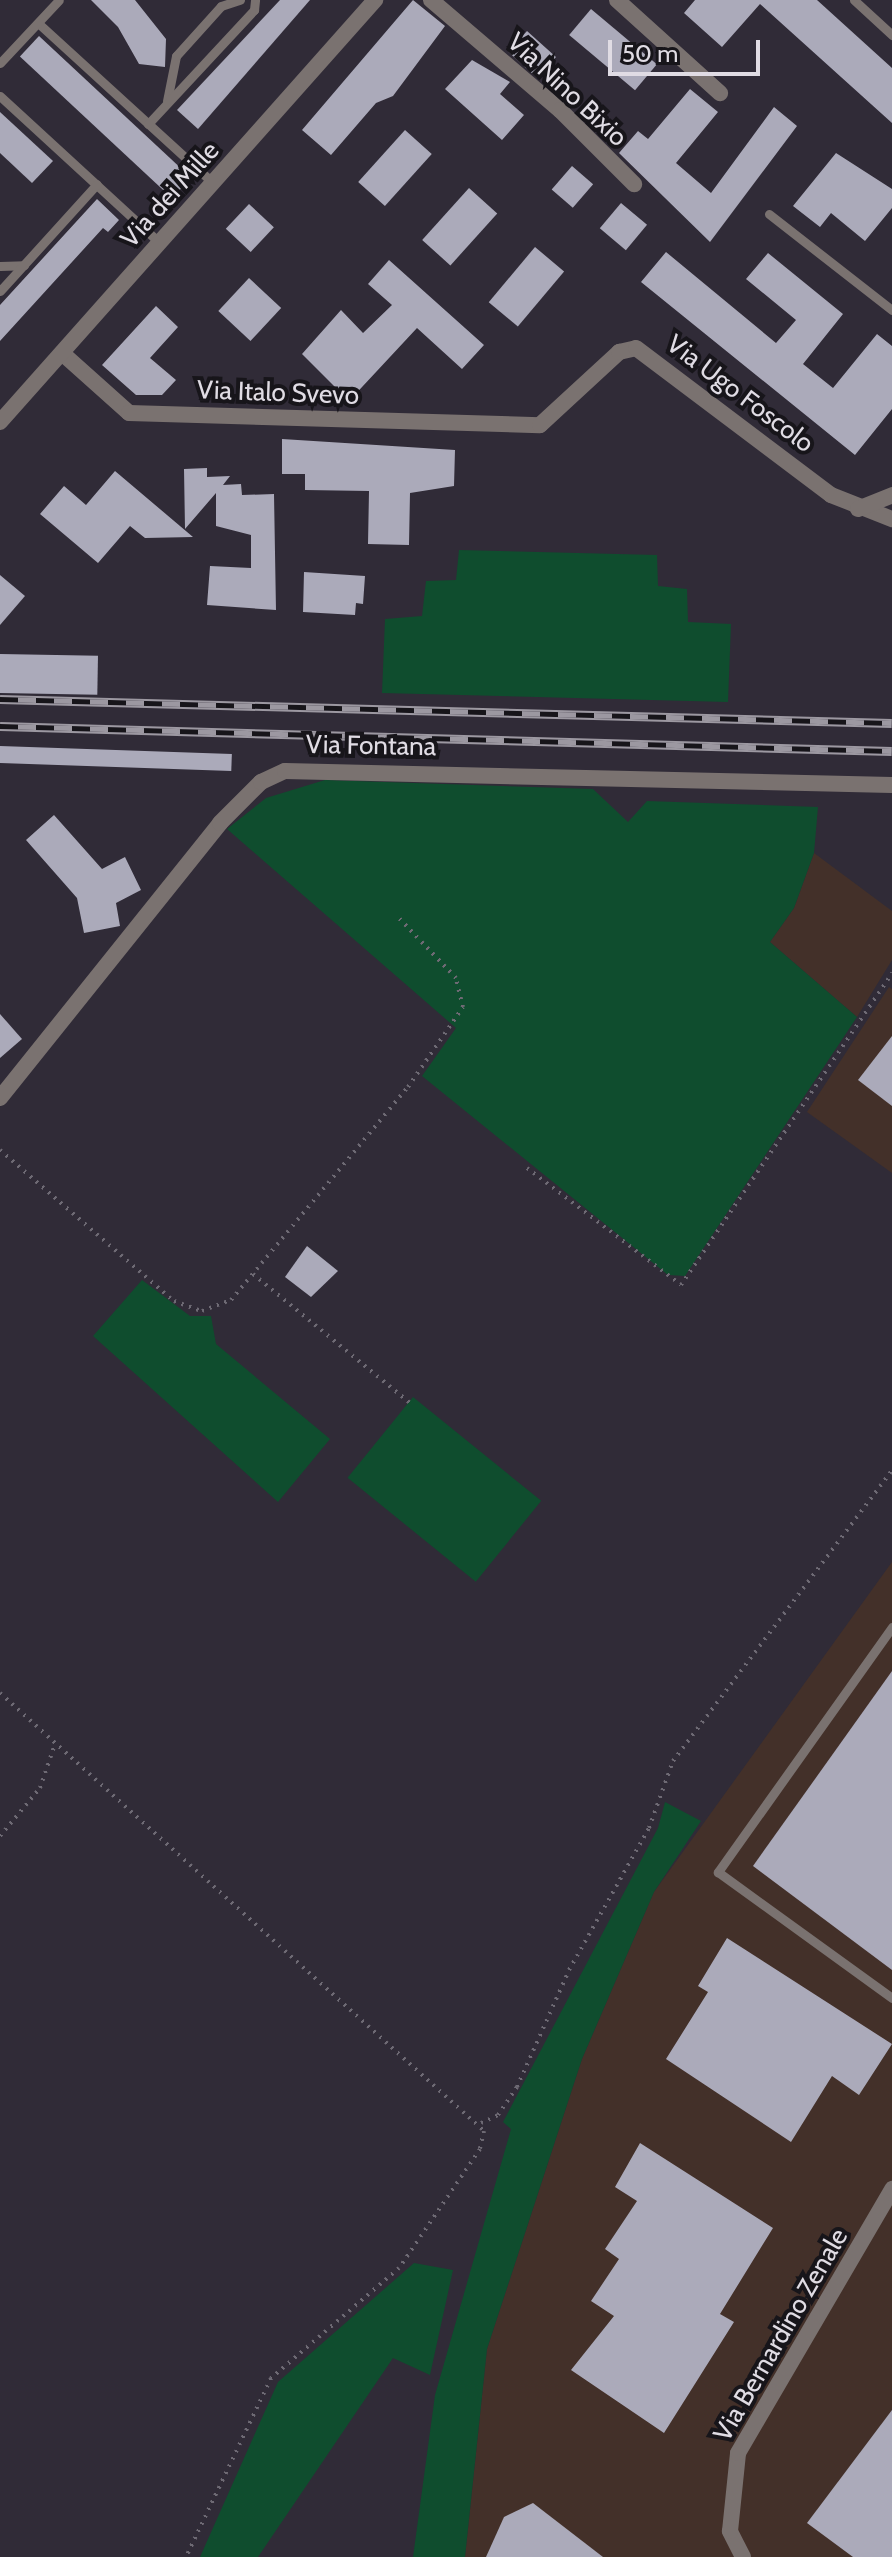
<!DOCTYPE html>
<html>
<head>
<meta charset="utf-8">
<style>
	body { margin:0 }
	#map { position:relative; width:892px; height:2557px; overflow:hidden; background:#302b37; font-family:Cabin,sans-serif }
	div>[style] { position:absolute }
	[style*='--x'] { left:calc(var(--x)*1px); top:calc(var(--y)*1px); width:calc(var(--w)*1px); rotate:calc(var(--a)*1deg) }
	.industrial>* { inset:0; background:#433029 }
	.green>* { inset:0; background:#0f4d2e; transform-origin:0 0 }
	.building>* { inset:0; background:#abaaba; transform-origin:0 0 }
	.path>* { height:4px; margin-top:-2px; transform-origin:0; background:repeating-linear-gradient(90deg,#6e6a74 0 2px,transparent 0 8px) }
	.service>* { height:9px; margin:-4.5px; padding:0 4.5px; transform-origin:4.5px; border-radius:4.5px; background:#7a7270 }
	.minor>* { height:16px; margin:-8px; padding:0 8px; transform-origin:8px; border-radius:8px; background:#7a7270 }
	.rail>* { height:9px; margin-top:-4.5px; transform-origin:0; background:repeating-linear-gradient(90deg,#17151a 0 18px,#9c98a1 0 36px); box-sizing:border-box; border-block:2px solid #9c98a1 }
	span { translate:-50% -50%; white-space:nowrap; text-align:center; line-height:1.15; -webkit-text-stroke:8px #17151a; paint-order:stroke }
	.street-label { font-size:26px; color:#e0dce4 }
	.scale { position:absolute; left:608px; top:40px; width:152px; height:36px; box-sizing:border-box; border:4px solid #e0dce4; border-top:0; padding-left:10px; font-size:24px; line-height:28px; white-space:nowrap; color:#e0dce4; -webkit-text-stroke:6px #17151a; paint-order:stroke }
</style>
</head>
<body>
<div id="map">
	<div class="industrial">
		<div style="clip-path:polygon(814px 853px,892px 911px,892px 960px,857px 1017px,770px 942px,794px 908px)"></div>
		<div style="clip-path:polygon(889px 987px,892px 989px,892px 1173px,807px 1112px)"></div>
		<div style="clip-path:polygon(892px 1562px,892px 2557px,465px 2557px,487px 2349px,582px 2059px,654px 1892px)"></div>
	</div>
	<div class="green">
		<div style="clip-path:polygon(459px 550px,657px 555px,658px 586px,687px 589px,688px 622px,731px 624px,728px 702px,382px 693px,385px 619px,422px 616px,426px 581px,456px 580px)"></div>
		<div style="clip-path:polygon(325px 780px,593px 789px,628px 822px,647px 801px,818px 807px,814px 853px,794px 908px,770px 942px,857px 1017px,685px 1276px,668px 1275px,422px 1076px,456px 1028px,227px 829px,266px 798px)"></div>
		<div style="clip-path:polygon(142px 1280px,190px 1316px,211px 1316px,216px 1344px,330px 1439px,278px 1502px,93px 1336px)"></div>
		<div style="left:413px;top:1397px;width:165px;height:104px;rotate:39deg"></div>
		<div style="clip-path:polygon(665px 1802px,701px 1821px,654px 1892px,582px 2059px,487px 2349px,465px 2557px,413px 2557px,435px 2395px,511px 2129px,503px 2122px,658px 1828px)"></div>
		<div style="clip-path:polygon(414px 2263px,453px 2270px,430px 2375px,393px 2358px,258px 2557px,200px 2557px,278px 2382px)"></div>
	</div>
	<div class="building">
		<div style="clip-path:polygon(91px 0,135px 0,166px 39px,165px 67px,139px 64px,118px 27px)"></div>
		<div style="clip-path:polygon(280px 0,310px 0,198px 129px,177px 110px)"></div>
		<div style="clip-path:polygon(413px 0,445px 26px,393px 96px,376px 103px,331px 155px,302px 130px)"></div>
		<div style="clip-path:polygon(695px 0,817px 0,892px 68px,892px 123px,760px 4px,722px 47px,684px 13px)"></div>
		<div style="left:591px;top:9px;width:86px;height:34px;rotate:40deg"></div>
		<div style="left:527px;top:31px;width:39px;height:28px;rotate:42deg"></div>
		<div style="left:39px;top:36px;width:208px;height:28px;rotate:43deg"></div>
		<div style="clip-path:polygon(472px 60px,510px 82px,500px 94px,524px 115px,502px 140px,445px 89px)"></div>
		<div style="clip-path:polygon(690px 89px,718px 112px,676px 163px,711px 193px,774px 107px,797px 126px,710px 242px,619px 153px,638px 131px,648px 139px)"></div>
		<div style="clip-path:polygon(0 112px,53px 161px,32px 183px,0 153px)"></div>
		<div style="left:405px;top:130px;width:36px;height:70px;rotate:42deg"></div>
		<div style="clip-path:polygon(836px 153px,892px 189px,892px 208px,865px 241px,831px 213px,820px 227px,793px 206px)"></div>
		<div style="left:572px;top:166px;width:28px;height:31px;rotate:41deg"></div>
		<div style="left:469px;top:188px;width:38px;height:70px;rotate:42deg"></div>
		<div style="clip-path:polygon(97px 199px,119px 220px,108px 232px,103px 228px,0 341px,0 305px)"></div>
		<div style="left:621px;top:203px;width:34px;height:33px;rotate:40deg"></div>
		<div style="left:249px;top:204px;width:34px;height:34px;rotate:43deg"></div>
		<div style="left:535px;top:247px;width:38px;height:72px;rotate:40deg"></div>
		<div style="clip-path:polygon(666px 252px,776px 343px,796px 320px,746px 279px,768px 253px,843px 314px,803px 364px,833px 388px,877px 334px,892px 346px,892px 409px,855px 455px,641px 282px)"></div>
		<div style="clip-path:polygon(389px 260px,484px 345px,462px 369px,417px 328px,349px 401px,302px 354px,341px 310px,363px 333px,392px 305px,368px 284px)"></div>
		<div style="left:249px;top:278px;width:44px;height:45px;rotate:43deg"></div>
		<div style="clip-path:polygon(156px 306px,178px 327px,150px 358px,176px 380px,162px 395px,136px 395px,102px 365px)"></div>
		<div style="clip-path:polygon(282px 439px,455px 450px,454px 486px,410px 493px,409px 545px,368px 544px,369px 491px,305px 490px,305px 474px,282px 474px)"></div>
		<div style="clip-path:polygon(207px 468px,207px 477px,230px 476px,223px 485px,241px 484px,242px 495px,274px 494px,276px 610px,207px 605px,210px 566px,251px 568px,251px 535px,216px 526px,216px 493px,185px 529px,184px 469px)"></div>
		<div style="clip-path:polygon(115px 471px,193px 537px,145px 538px,130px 526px,98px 563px,40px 514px,64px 486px,86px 505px)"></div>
		<div style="clip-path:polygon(304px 572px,365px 576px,363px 604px,356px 603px,355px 615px,303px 612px)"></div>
		<div style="clip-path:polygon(0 575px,25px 596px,0 625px)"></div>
		<div style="left:0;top:654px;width:98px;height:39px;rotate:1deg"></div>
		<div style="left:0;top:746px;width:232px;height:17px;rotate:2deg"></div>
		<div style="clip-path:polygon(54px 815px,102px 869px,125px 857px,141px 890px,116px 903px,120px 926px,84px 933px,77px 898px,26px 840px)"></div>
		<div style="clip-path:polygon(0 1014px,22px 1039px,0 1058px)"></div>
		<div style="clip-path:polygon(892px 1036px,892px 1106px,858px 1080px)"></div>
		<div style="clip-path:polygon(307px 1246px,338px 1271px,311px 1297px,285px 1277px)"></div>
		<div style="clip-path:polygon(892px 1671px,892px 1970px,753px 1866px)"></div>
		<div style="clip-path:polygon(727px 1938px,892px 2044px,859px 2095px,832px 2076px,791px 2142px,666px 2059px,708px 1992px,698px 1986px)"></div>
		<div style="clip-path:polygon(640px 2143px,773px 2228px,720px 2314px,734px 2322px,664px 2433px,571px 2370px,614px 2316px,591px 2301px,619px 2259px,605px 2249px,637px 2201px,615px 2187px)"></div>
		<div style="clip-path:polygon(892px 2410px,892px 2557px,853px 2557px,807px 2523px)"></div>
		<div style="clip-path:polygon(533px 2503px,603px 2557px,486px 2557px,504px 2517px)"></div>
	</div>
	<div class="path">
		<div style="--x:0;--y:1150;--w:230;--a:41"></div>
		<div style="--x:174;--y:1301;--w:30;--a:20"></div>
		<div style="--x:202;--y:1311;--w:31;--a:-21"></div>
		<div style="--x:231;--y:1300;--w:277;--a:-50.3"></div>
		<div style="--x:408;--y:1087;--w:97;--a:-55.5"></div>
		<div style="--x:463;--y:1007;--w:30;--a:-104"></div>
		<div style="--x:456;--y:978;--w:87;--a:-133.6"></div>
		<div style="--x:527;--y:1168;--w:193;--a:37.2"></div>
		<div style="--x:681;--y:1285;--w:377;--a:-55.9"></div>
		<div style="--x:253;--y:1274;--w:205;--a:39.4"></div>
		<div style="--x:0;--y:1693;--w:653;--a:42.14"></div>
		<div style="--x:484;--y:2131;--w:18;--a:103"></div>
		<div style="--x:480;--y:2149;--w:144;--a:124.2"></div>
		<div style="--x:399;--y:2268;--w:169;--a:139.3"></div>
		<div style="--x:271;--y:2378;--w:198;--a:115.4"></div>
		<div style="--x:0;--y:1836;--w:62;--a:-50.2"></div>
		<div style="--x:40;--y:1788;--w:46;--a:-71.2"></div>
		<div style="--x:481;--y:2123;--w:19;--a:-25"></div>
		<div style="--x:498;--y:2115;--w:34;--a:-56"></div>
		<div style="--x:517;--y:2087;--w:128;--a:-66"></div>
		<div style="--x:569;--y:1970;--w:163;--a:-60.6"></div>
		<div style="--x:649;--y:1828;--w:71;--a:-70.3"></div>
		<div style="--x:673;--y:1761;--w:364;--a:-53"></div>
	</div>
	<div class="service">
		<div style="--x:854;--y:0;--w:52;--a:42.6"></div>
		<div style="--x:38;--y:23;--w:237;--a:42.4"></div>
		<div style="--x:0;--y:63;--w:86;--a:-46.9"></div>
		<div style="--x:0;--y:96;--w:217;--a:42.6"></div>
		<div style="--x:167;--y:101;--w:46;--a:-78.7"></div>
		<div style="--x:176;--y:56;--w:67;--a:-48"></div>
		<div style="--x:221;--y:6;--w:20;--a:-18"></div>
		<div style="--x:148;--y:124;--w:156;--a:-47.1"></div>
		<div style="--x:254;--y:10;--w:10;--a:-84"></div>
		<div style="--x:769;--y:214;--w:156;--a:38"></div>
		<div style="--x:0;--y:266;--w:24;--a:-2"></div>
		<div style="--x:0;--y:291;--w:144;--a:-47.8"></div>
		<div style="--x:892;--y:1627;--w:301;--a:125.4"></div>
		<div style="--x:718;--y:1872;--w:215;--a:35.9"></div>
	</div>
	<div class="minor">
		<div style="--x:431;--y:0;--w:170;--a:40.5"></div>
		<div style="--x:560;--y:110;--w:105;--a:45"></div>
		<div style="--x:617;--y:0;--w:139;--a:42.1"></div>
		<div style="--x:62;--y:353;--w:90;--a:41.8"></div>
		<div style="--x:129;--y:413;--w:411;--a:1.7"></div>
		<div style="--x:540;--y:425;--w:108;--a:-42.7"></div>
		<div style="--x:619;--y:352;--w:17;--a:-13"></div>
		<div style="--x:636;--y:348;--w:244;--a:37"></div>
		<div style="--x:831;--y:495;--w:66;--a:21.5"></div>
		<div style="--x:0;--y:422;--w:565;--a:-48.37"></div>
		<div style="--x:858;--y:509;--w:37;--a:-22"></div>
		<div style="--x:0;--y:1098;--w:352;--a:-51.3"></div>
		<div style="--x:220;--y:823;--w:58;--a:-45"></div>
		<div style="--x:261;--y:782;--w:26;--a:-25"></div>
		<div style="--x:285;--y:771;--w:607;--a:1.32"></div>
		<div style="--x:743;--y:2557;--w:29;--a:-117"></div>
		<div style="--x:730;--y:2531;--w:78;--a:-84.1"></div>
		<div style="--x:738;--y:2453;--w:306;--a:-59.7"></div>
	</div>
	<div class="rail">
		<div style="--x:0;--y:699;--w:892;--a:1.54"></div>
		<div style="--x:0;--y:726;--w:892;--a:1.61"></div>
	</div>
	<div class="street-label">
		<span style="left:567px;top:90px;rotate:43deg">Via Nino Bixio</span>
		<span style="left:170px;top:195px;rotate:-48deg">Via dei Mille</span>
		<span style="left:278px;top:393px;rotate:2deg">Via Italo Svevo</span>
		<span style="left:740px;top:394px;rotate:37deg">Via Ugo Foscolo</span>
		<span style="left:371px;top:746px;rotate:1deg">Via Fontana</span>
		<span style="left:781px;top:2335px;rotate:-60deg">Via Bernardino Zenale</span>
	</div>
	<div class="scale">50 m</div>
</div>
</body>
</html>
